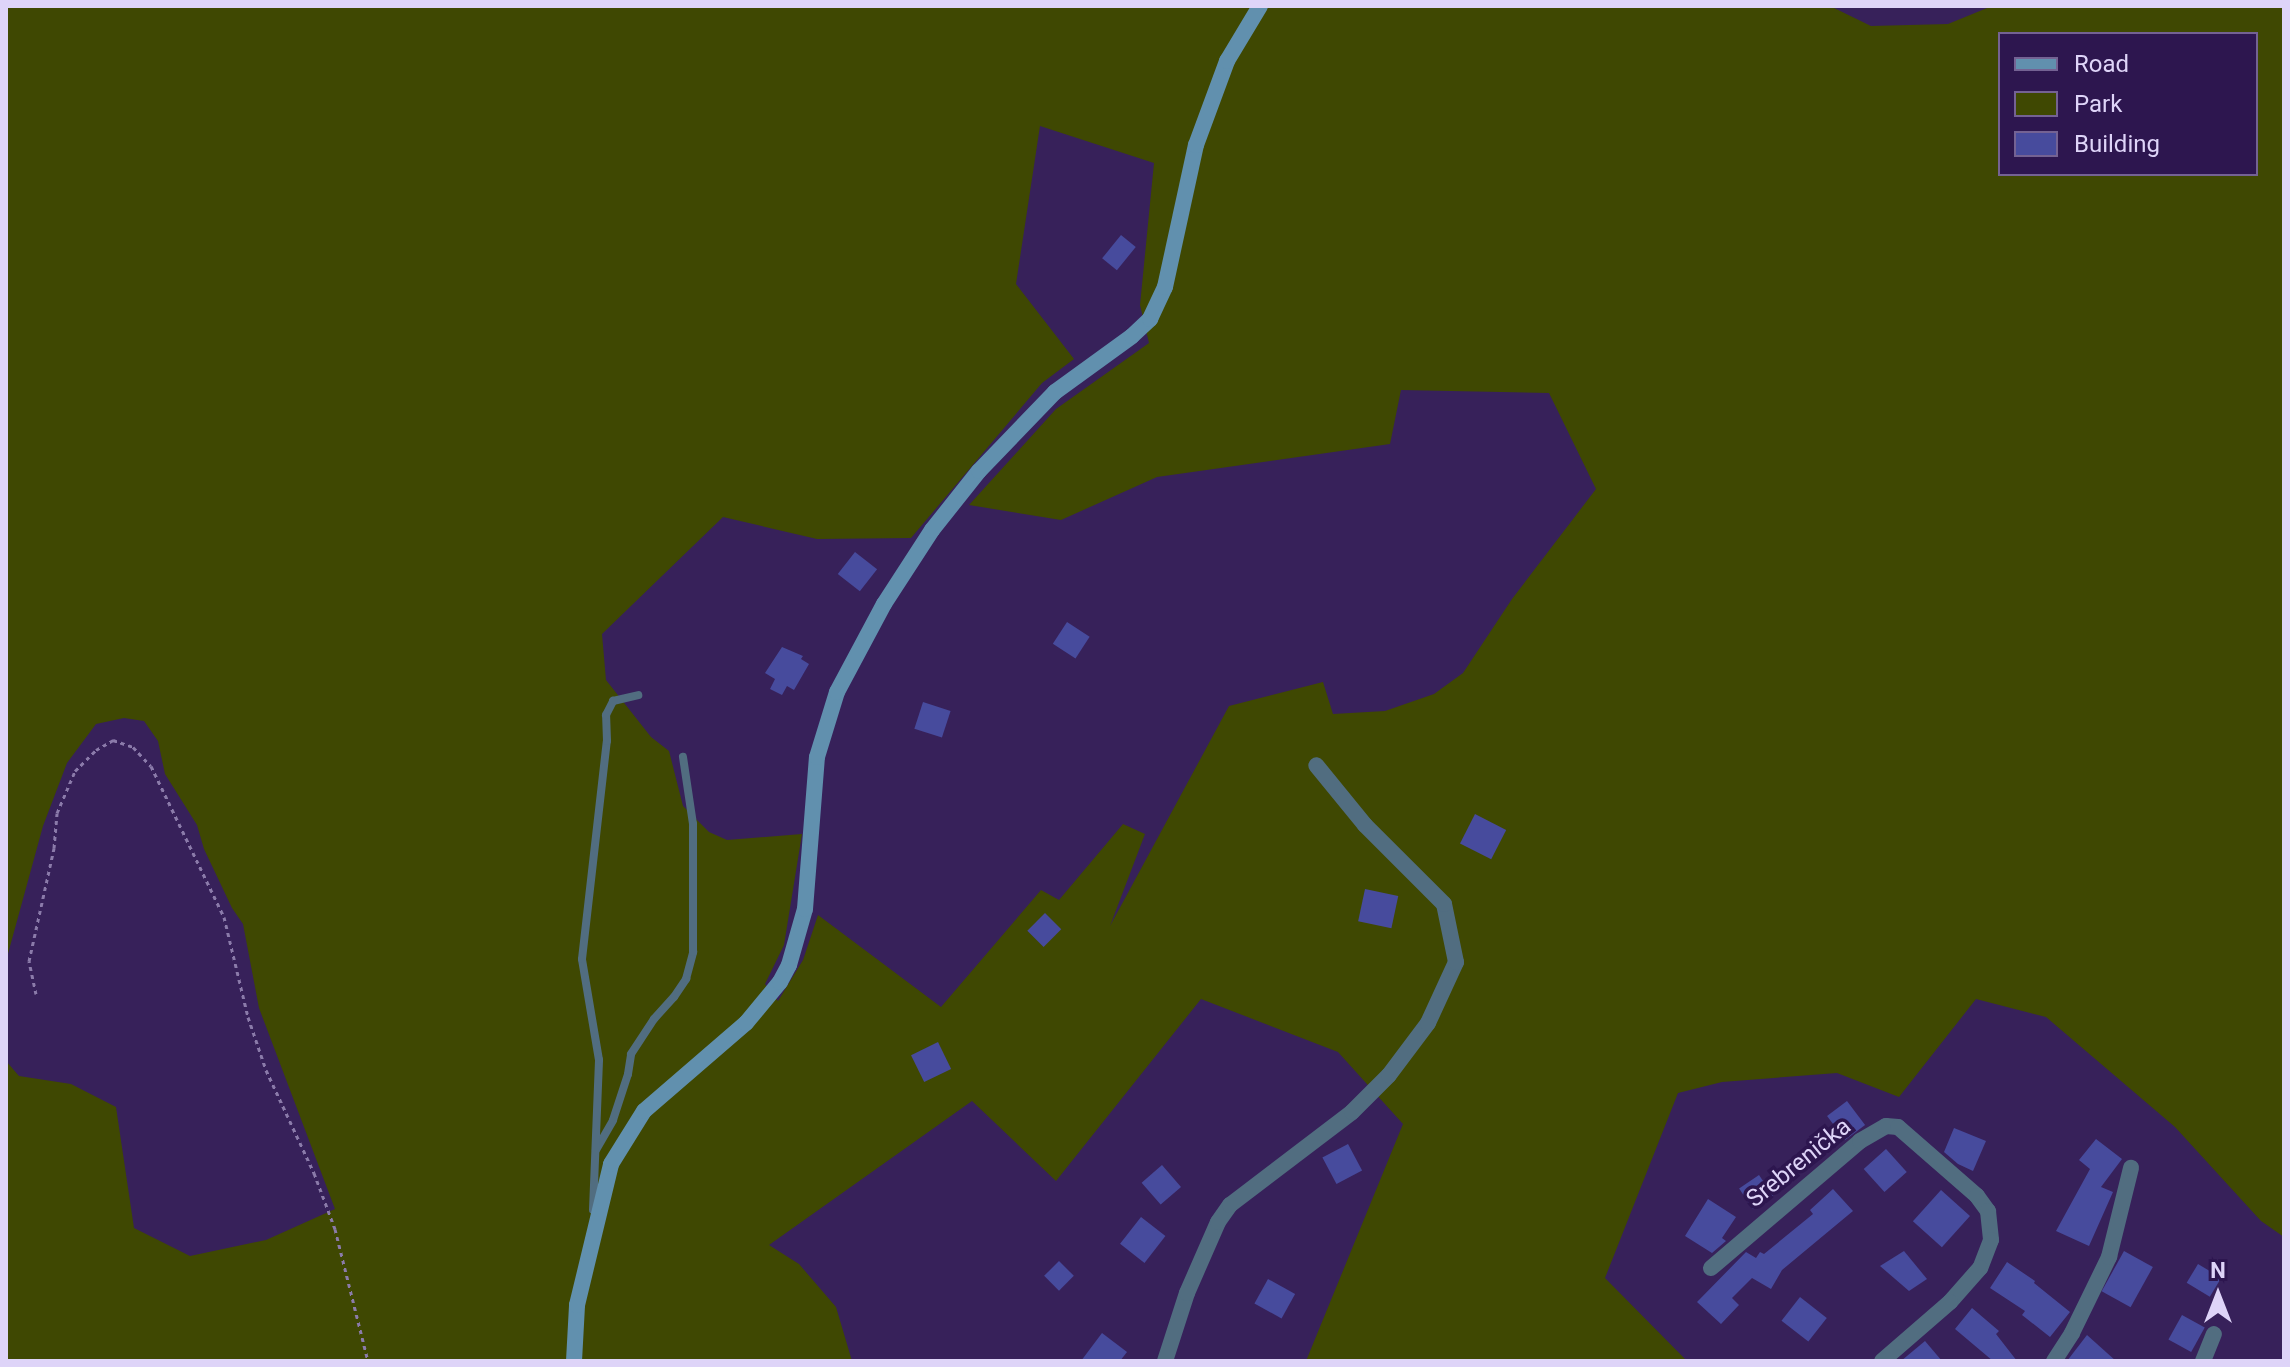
<!DOCTYPE html>
<html>
<head>
<meta charset="utf-8">
<style>
	body { margin:0 }
	#map { position:relative; width:2290px; height:1367px; overflow:hidden; background:#37215a; font-family:Roboto,sans-serif }
	div>[style] { position:absolute }
	[style*='--x'] { left:calc(var(--x)*1px); top:calc(var(--y)*1px); width:calc(var(--w)*1px); rotate:calc(var(--a)*1deg) }
	.green>* { inset:0; background:#3f4802 }
	.building>* { inset:0; background:#474b9d; transform-origin:0 0 }
	.path>* { height:3px; margin-top:-1.5px; transform-origin:0; background:repeating-linear-gradient(90deg,#8b7baa 0 4px,transparent 0 8px) }
	.lane>* { height:8px; margin:-4px; padding:0 4px; transform-origin:4px; border-radius:4px; background:#516d80 }
	.street>* { height:16px; margin:-8px; padding:0 8px; transform-origin:8px; border-radius:8px; background:#516d80 }
	.secondary>* { height:16px; margin:-8px; padding:0 8px; transform-origin:8px; border-radius:8px; background:#6190ae }
	span { translate:-50% -50%; white-space:nowrap; text-align:center; line-height:1.15; -webkit-text-stroke:7px #2d164f; paint-order:stroke }
	.street-label { font-size:24px; color:#ded4f8 }
	.frame { position:absolute; inset:0; border:8px solid #ded4f8; pointer-events:none }
	.legend { position:absolute; left:1998px; top:32px; width:260px; height:144px; box-sizing:border-box; background:#2d164f; border:2px solid #746293; margin:0; padding:10px 14px; list-style:none; font-size:24px; color:#ded4f8 }
	.legend li { display:flex; align-items:center; gap:16px; height:40px }
	.legend b { width:40px; border:2px solid #746293 }
	.north { position:absolute; left:2178px; top:1255px; width:80px; height:80px; -webkit-text-stroke:6px #2d164f; paint-order:stroke; rotate:0deg; font-size:22px; font-weight:700; line-height:32px; text-align:center; color:#ded4f8 }
	.north::after { content:''; display:block; margin:auto; width:28px; height:36px; background:#ded4f8; clip-path:polygon(50% 0,100% 100%,50% 72%,0 100%) }
</style>
</head>
<body>
<div id="map">
	<div class="green">
		<div style="clip-path:polygon(evenodd,6px 6px,1830px 6px,1871px 26px,1948px 24px,1992px 6px,2284px 6px,2284px 1237px,2261px 1221px,2175px 1127px,2046px 1017px,1976px 999px,1899px 1097px,1837px 1073px,1722px 1082px,1678px 1093px,1605px 1278px,1687px 1361px,1306px 1361px,1403px 1124px,1338px 1052px,1201px 999px,1056px 1181px,972px 1101px,769px 1245px,799px 1264px,836px 1307px,852px 1361px,6px 1361px,6px 1061px,19px 1076px,71px 1084px,116px 1107px,134px 1228px,190px 1256px,266px 1240px,335px 1209px,259px 1008px,243px 924px,232px 908px,204px 849px,197px 825px,165px 774px,158px 741px,144px 721px,124px 718px,96px 724px,67px 763px,43px 826px,6px 961px,6px 6px,2000px 34px,2256px 34px,2256px 174px,2000px 174px,2000px 34px,6px 6px,1040px 126px,1154px 163px,1140px 305px,1149px 343px,1056px 409px,969px 505px,1061px 520px,1157px 477px,1390px 444px,1401px 390px,1549px 393px,1596px 489px,1512px 599px,1463px 673px,1434px 694px,1385px 711px,1333px 714px,1323px 682px,1229px 706px,1110px 926px,1145px 834px,1123px 824px,1059px 900px,1041px 890px,941px 1007px,818px 915px,803px 960px,778px 1001px,765px 984px,784px 945px,802px 834px,727px 840px,709px 832px,683px 806px,669px 751px,651px 737px,606px 680px,602px 634px,723px 517px,817px 539px,911px 538px,1042px 383px,1074px 359px,1016px 284px,1040px 126px)"></div>
	</div>
	<div class="building">
		<div style="left:1121px;top:235px;width:19px;height:30px;rotate:39deg"></div>
		<div style="left:855px;top:552px;width:28px;height:28px;rotate:38deg"></div>
		<div style="left:1067px;top:622px;width:27px;height:26px;rotate:33deg"></div>
		<div style="clip-path:polygon(782px 647px,803px 656px,801px 659px,809px 664px,794px 690px,787px 686px,782px 695px,770px 689px,775px 679px,765px 673px)"></div>
		<div style="left:923px;top:702px;width:29px;height:28px;rotate:18deg"></div>
		<div style="left:1475px;top:814px;width:35px;height:33px;rotate:27deg"></div>
		<div style="left:1365px;top:889px;width:34px;height:33px;rotate:12deg"></div>
		<div style="left:1045px;top:913px;width:23px;height:25px;rotate:45deg"></div>
		<div style="left:938px;top:1042px;width:30px;height:30px;rotate:64deg"></div>
		<div style="left:1847px;top:1101px;width:30px;height:25px;rotate:53deg"></div>
		<div style="clip-path:polygon(1954px 1128px,1986px 1141px,1973px 1171px,1958px 1164px,1944px 1152px)"></div>
		<div style="clip-path:polygon(2096px 1139px,2122px 1159px,2101px 1187px,2113px 1192px,2089px 1246px,2056px 1231px,2090px 1169px,2079px 1160px)"></div>
		<div style="left:1348px;top:1144px;width:30px;height:29px;rotate:62deg"></div>
		<div style="left:1886px;top:1149px;width:31px;height:30px;rotate:48deg"></div>
		<div style="left:1162px;top:1165px;width:29px;height:27px;rotate:49deg"></div>
		<div style="left:1759px;top:1175px;width:25px;height:24px;rotate:56deg"></div>
		<div style="clip-path:polygon(1833px 1189px,1853px 1211px,1782px 1270px,1771px 1289px,1752px 1278px,1732px 1298px,1739px 1305px,1721px 1324px,1697px 1302px,1746px 1252px,1756px 1258px,1760px 1252px,1764px 1254px,1813px 1214px,1810px 1210px)"></div>
		<div style="left:1941px;top:1190px;width:39px;height:42px;rotate:42deg"></div>
		<div style="clip-path:polygon(1708px 1199px,1736px 1217px,1722px 1238px,1726px 1241px,1712px 1253px,1685px 1236px)"></div>
		<div style="left:1141px;top:1217px;width:31px;height:34px;rotate:38deg"></div>
		<div style="clip-path:polygon(1904px 1251px,1927px 1279px,1909px 1291px,1880px 1266px)"></div>
		<div style="left:2124px;top:1251px;width:33px;height:46px;rotate:29deg"></div>
		<div style="left:1059px;top:1261px;width:21px;height:21px;rotate:45deg"></div>
		<div style="clip-path:polygon(2007px 1262px,2035px 1281px,2034px 1283px,2070px 1312px,2050px 1337px,2022px 1315px,2025px 1311px,1990px 1288px)"></div>
		<div style="left:2198px;top:1264px;width:27px;height:22px;rotate:31deg"></div>
		<div style="left:1268px;top:1279px;width:31px;height:28px;rotate:29deg"></div>
		<div style="left:1800px;top:1297px;width:34px;height:30px;rotate:38deg"></div>
		<div style="clip-path:polygon(1972px 1308px,1999px 1331px,1996px 1334px,2017px 1361px,1993px 1361px,1955px 1329px)"></div>
		<div style="left:2182px;top:1315px;width:26px;height:28px;rotate:29deg"></div>
		<div style="clip-path:polygon(1102px 1333px,1127px 1352px,1120px 1361px,1081px 1361px)"></div>
		<div style="clip-path:polygon(2087px 1335px,2116px 1361px,2067px 1361px)"></div>
		<div style="clip-path:polygon(1925px 1341px,1942px 1361px,1901px 1361px)"></div>
	</div>
	<div class="path">
		<div style="--x:36;--y:994;--w:34;--a:-102"></div>
		<div style="--x:29;--y:961;--w:116;--a:-77.5"></div>
		<div style="--x:54;--y:848;--w:35;--a:-85"></div>
		<div style="--x:57;--y:813;--w:46;--a:-66.8"></div>
		<div style="--x:75;--y:771;--w:30;--a:-45"></div>
		<div style="--x:96;--y:750;--w:20;--a:-30"></div>
		<div style="--x:113;--y:740;--w:21;--a:19"></div>
		<div style="--x:133;--y:747;--w:26;--a:47"></div>
		<div style="--x:151;--y:766;--w:168;--a:64.2"></div>
		<div style="--x:224;--y:917;--w:103;--a:76.5"></div>
		<div style="--x:248;--y:1017;--w:56;--a:71.2"></div>
		<div style="--x:266;--y:1070;--w:114;--a:65"></div>
		<div style="--x:314;--y:1173;--w:60;--a:69.4"></div>
		<div style="--x:335;--y:1229;--w:136;--a:76"></div>
	</div>
	<div class="lane">
		<div style="--x:596;--y:1150;--w:34;--a:-60"></div>
		<div style="--x:613;--y:1120;--w:48;--a:-71.9"></div>
		<div style="--x:628;--y:1074;--w:20;--a:-81"></div>
		<div style="--x:631;--y:1054;--w:42;--a:-56.7"></div>
		<div style="--x:654;--y:1019;--w:30;--a:-48"></div>
		<div style="--x:674;--y:997;--w:22;--a:-56"></div>
		<div style="--x:686;--y:979;--w:28;--a:-75"></div>
		<div style="--x:693;--y:952;--w:128;--a:-90"></div>
		<div style="--x:693;--y:824;--w:68;--a:-98.5"></div>
		<div style="--x:593;--y:1210;--w:150;--a:-87.7"></div>
		<div style="--x:599;--y:1060;--w:102;--a:-99.6"></div>
		<div style="--x:582;--y:959;--w:219;--a:-83.5"></div>
		<div style="--x:607;--y:741;--w:26;--a:-92"></div>
		<div style="--x:606;--y:715;--w:16;--a:-63"></div>
		<div style="--x:613;--y:701;--w:26;--a:-13"></div>
	</div>
	<div class="street">
		<div style="--x:1711;--y:1268;--w:196;--a:-40.4"></div>
		<div style="--x:1860;--y:1141;--w:30;--a:-30"></div>
		<div style="--x:1886;--y:1126;--w:12;--a:5"></div>
		<div style="--x:1898;--y:1127;--w:105;--a:41.1"></div>
		<div style="--x:1977;--y:1196;--w:19;--a:54"></div>
		<div style="--x:1988;--y:1211;--w:29;--a:84"></div>
		<div style="--x:1991;--y:1240;--w:30;--a:111"></div>
		<div style="--x:1980;--y:1268;--w:45;--a:131.4"></div>
		<div style="--x:1950;--y:1302;--w:90;--a:139.1"></div>
		<div style="--x:1165;--y:1361;--w:71;--a:-72.1"></div>
		<div style="--x:1187;--y:1293;--w:77;--a:-66.4"></div>
		<div style="--x:1218;--y:1222;--w:21;--a:-55"></div>
		<div style="--x:1230;--y:1205;--w:153;--a:-37.3"></div>
		<div style="--x:1352;--y:1112;--w:52;--a:-45"></div>
		<div style="--x:1389;--y:1075;--w:65;--a:-53.1"></div>
		<div style="--x:1428;--y:1023;--w:67;--a:-65.3"></div>
		<div style="--x:1456;--y:962;--w:59;--a:-101.7"></div>
		<div style="--x:1444;--y:904;--w:112;--a:-135"></div>
		<div style="--x:1365;--y:825;--w:77;--a:-129.2"></div>
		<div style="--x:2054;--y:1361;--w:33;--a:-57"></div>
		<div style="--x:2072;--y:1333;--w:85;--a:-64"></div>
		<div style="--x:2109;--y:1257;--w:92;--a:-76.1"></div>
		<div style="--x:2203;--y:1361;--w:29;--a:-68"></div>
	</div>
	<div class="secondary">
		<div style="--x:574;--y:1361;--w:56;--a:-86.9"></div>
		<div style="--x:577;--y:1305;--w:145;--a:-76.4"></div>
		<div style="--x:611;--y:1164;--w:62;--a:-58.1"></div>
		<div style="--x:644;--y:1111;--w:135;--a:-40.8"></div>
		<div style="--x:746;--y:1023;--w:53;--a:-50.3"></div>
		<div style="--x:780;--y:982;--w:19;--a:-62"></div>
		<div style="--x:789;--y:965;--w:58;--a:-74.1"></div>
		<div style="--x:805;--y:909;--w:152;--a:-85.5"></div>
		<div style="--x:817;--y:757;--w:68;--a:-72.9"></div>
		<div style="--x:837;--y:692;--w:100;--a:-61.9"></div>
		<div style="--x:884;--y:604;--w:88;--a:-57"></div>
		<div style="--x:932;--y:530;--w:75;--a:-51.5"></div>
		<div style="--x:979;--y:471;--w:110;--a:-46.1"></div>
		<div style="--x:1055;--y:392;--w:95;--a:-36"></div>
		<div style="--x:1132;--y:336;--w:25;--a:-43"></div>
		<div style="--x:1150;--y:319;--w:35;--a:-65"></div>
		<div style="--x:1165;--y:287;--w:145;--a:-77.7"></div>
		<div style="--x:1196;--y:145;--w:90;--a:-69.7"></div>
		<div style="--x:1227;--y:61;--w:64;--a:-59"></div>
	</div>
	<div class="street-label">
		<span style="left:1799px;top:1163px;rotate:-39deg">Srebrenička</span>
	</div>
	<div class="frame"></div>
	<ul class="legend">
	<li><b style="height:10px;background:#6190ae"></b>Road</li>
	<li><b style="height:22px;background:#3f4802"></b>Park</li>
	<li><b style="height:22px;background:#474b9d"></b>Building</li>
	</ul>
	<div class="north">N</div>
</div>
</body>
</html>
